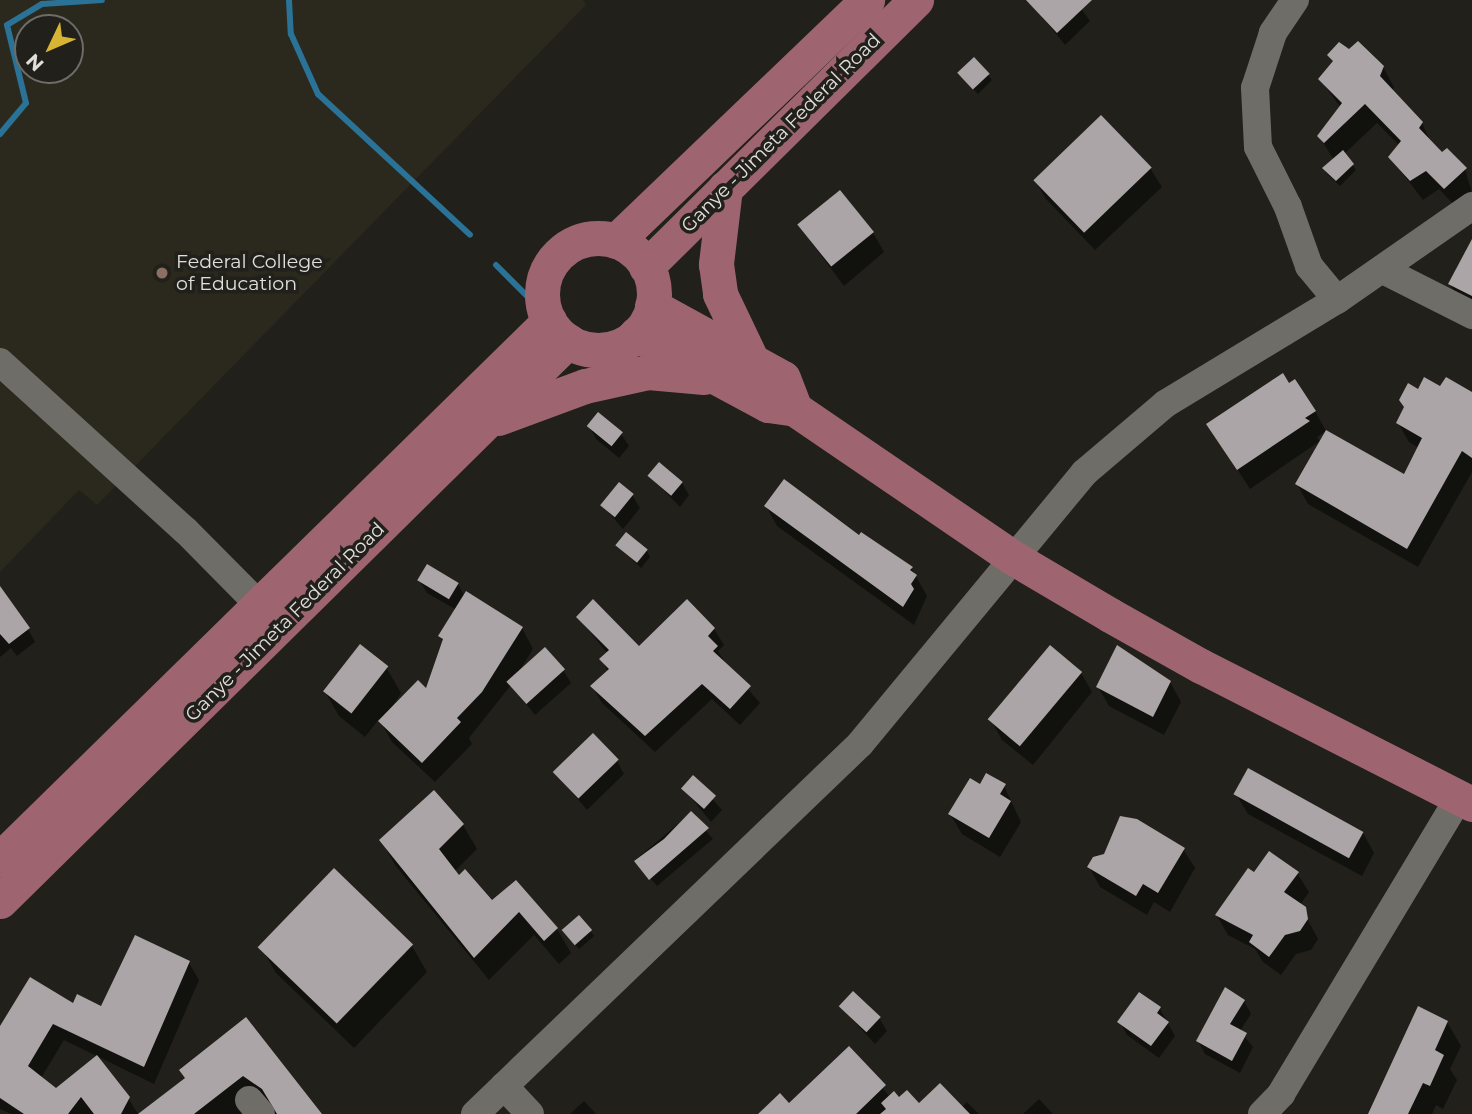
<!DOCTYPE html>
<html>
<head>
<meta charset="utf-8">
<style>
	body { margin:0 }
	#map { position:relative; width:1472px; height:1114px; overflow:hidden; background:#21201b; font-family:Montserrat,sans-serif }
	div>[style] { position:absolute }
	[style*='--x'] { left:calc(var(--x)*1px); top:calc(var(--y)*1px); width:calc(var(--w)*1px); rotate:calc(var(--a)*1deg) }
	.built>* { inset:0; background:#2b281d }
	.shadow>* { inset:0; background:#0007; transform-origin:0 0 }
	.stream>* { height:6px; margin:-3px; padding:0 3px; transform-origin:3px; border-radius:3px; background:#2a7296 }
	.building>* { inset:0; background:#aca5a7; transform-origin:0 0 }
	.minor>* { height:28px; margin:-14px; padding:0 14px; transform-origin:14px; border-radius:14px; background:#6f6d67 }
	.major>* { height:35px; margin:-17.5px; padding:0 17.5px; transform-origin:17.5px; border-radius:17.5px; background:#9e6571 }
	.major>.ring { margin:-17.5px; padding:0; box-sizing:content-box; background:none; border:35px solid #9e6571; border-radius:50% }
	.dots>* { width:19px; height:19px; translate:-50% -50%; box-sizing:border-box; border:4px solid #21201b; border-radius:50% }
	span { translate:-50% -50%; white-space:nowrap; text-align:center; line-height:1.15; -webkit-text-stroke:7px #21201b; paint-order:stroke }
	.street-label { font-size:19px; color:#e0dfdc }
	.poi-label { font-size:19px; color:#e0dfdc }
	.left { translate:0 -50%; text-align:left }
	.north { position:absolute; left:14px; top:14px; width:70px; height:70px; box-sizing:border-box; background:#21201b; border:2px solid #6d6c68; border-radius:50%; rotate:226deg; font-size:19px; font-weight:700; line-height:28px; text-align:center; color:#e0dfdc }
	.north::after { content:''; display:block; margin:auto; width:24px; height:32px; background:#d6b534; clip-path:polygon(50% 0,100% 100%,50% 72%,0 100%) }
</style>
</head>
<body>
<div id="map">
	<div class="built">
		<div style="clip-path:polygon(evenodd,0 0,583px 0,586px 5px,97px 505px,79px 490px,0 572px,0 0,28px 28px,70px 28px,70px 70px,28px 70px,28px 28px)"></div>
	</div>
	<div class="shadow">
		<div style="clip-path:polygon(1042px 0,1075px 0,1090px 21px,1065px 45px,1034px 7px)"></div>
		<div style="clip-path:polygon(1329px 55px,1383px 67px,1394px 87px,1392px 92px,1422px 123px,1432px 145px,1465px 169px,1472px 193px,1456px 207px,1439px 189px,1423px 200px,1390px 157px,1400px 146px,1377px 123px,1344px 154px,1356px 170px,1340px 186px,1327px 174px,1324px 168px,1334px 160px,1319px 136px,1341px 108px,1320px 79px,1334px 63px)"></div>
		<div style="clip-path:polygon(960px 73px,988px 75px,992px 80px,978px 94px)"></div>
		<div style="clip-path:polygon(1150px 168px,1162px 187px,1095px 250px,1046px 199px,1034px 179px)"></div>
		<div style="clip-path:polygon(799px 226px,873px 233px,884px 252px,844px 286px)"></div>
		<div style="clip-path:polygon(1472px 255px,1472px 303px,1458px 297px,1450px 284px)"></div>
		<div style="clip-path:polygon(1289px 386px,1315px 411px,1326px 431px,1317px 437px,1320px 441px,1250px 489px,1208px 424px)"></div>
		<div style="clip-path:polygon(1441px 389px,1472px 394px,1472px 472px,1418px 567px,1308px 504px,1297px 484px,1404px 476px,1419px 448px,1409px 442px,1398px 423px,1418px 391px)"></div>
		<div style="clip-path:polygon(589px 426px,621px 434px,629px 446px,619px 458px,596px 439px)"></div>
		<div style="clip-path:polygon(650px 476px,682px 483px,689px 495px,680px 507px)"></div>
		<div style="clip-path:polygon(632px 495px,640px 508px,623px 529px,602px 505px)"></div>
		<div style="clip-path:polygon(766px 506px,859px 538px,911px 568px,927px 596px,914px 625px,777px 526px)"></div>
		<div style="clip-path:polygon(617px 545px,647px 551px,650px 557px,641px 568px)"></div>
		<div style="clip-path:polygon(419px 580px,458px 584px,465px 597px,522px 628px,533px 649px,520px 670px,563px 670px,571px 683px,535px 715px,511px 685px,469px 738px,472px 744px,435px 782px,392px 742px,379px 719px,365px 737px,339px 716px,324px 690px,386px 667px,401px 693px,387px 715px,427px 692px,444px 641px,440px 636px,457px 610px,427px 593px)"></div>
		<div style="clip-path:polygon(0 607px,28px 629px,35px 642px,17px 656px,11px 648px,0 657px)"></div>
		<div style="clip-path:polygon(578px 617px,639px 648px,714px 629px,724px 645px,718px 651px,726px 664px,760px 703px,740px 725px,712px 699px,655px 752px,602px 703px,592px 686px,608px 671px,601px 659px,607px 653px)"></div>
		<div style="clip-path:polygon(1081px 673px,1092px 692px,1033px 765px,1002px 740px,991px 720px)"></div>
		<div style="clip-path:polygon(1170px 682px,1181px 702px,1164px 735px,1109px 706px,1098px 687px)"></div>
		<div style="clip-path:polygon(617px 761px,624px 774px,587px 810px,555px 772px)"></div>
		<div style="clip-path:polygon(693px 777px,722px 810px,711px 822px,683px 788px)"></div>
		<div style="clip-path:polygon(981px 786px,1004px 786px,1021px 822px,1000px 857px,962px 834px,950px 814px)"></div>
		<div style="clip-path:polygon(1236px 794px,1363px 833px,1374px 853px,1362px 876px,1248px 814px)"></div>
		<div style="left:691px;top:813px;width:34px;height:73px;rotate:50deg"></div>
		<div style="clip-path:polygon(463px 825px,477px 849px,454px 872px,492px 903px,516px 882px,557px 929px,571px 953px,559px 964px,534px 935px,489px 980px,395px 865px,381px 840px)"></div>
		<div style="clip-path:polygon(1183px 849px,1195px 868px,1170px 912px,1154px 902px,1147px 915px,1100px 887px,1089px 867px)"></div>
		<div style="clip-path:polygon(1297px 873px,1309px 892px,1300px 905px,1318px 939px,1311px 950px,1296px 954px,1281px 975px,1263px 962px,1255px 949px,1228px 935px,1217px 916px,1255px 874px)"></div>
		<div style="clip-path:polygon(590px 931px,594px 936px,579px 949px,568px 936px)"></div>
		<div style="clip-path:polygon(412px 946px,427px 972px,354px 1048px,276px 973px,261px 947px)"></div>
		<div style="clip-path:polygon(189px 963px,199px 980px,154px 1084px,64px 1040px,41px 1078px,56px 1090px,128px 1098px,138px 1114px,11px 1114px,0 1109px,0 1029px,74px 1005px,102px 1008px)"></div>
		<div style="clip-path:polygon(1244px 1001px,1251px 1014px,1240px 1031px,1253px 1047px,1240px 1073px,1205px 1054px,1198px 1041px)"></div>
		<div style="clip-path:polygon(841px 1007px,879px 1018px,887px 1031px,875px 1044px)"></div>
		<div style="clip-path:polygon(1160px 1009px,1175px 1036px,1159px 1058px,1127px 1035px,1120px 1022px)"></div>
		<div style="clip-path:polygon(246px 1020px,319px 1114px,274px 1114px,258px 1100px,240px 1114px,141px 1114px,186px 1079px)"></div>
		<div style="clip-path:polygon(1447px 1022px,1461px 1046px,1450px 1069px,1457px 1080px,1443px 1109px,1436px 1105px,1432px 1114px,1370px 1114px)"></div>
		<div style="clip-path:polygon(849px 1049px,890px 1097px,919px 1106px,962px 1107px,967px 1102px,979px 1114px,760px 1114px,789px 1105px)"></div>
		<div style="clip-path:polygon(1039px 1099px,1053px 1114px,1023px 1114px)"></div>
		<div style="clip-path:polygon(584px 1101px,596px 1114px,570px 1114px)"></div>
	</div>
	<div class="stream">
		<div style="--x:289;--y:0;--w:34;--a:87"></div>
		<div style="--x:291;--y:34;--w:66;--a:65.8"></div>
		<div style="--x:318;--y:94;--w:207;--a:42.8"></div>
		<div style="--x:0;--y:134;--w:40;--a:-50"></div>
		<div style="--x:26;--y:103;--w:80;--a:-103.7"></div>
		<div style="--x:7;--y:25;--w:41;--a:-31"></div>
		<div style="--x:42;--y:4;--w:60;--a:-3.8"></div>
		<div style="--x:496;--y:265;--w:45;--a:45"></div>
	</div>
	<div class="building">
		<div style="clip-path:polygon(1026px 0,1092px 0,1057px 33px)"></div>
		<div style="clip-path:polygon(1358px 41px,1384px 66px,1380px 76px,1423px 122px,1419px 128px,1442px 152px,1447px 148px,1467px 168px,1444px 189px,1426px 171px,1410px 181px,1388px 157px,1401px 141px,1365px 104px,1324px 143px,1317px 136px,1342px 103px,1318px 79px,1333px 61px,1327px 55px,1339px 42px,1349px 49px)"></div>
		<div style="left:974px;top:57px;width:23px;height:23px;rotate:47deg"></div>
		<div style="left:1101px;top:115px;width:73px;height:94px;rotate:46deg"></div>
		<div style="clip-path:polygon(1343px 150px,1354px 164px,1336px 181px,1322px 168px)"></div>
		<div style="left:840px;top:190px;width:54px;height:55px;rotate:51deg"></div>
		<div style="clip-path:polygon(1472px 239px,1472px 296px,1448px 284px)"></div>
		<div style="clip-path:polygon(1283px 373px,1289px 383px,1295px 379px,1316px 411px,1305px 418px,1310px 421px,1237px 470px,1206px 424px)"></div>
		<div style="clip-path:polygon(1424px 377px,1440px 386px,1446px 377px,1472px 392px,1472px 458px,1462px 451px,1407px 549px,1295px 484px,1326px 430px,1404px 474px,1422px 438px,1396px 423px,1404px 407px,1399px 400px,1408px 383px,1418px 389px)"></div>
		<div style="left:598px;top:412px;width:32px;height:18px;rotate:39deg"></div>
		<div style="left:659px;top:462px;width:31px;height:18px;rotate:40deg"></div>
		<div style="clip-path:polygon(784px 479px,859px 535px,861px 532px,913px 567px,910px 570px,917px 575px,911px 584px,914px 589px,903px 607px,764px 506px)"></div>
		<div style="left:619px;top:482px;width:19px;height:30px;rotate:39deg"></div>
		<div style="left:626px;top:532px;width:28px;height:17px;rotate:39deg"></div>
		<div style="left:427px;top:564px;width:37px;height:19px;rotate:31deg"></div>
		<div style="clip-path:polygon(0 586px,30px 628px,9px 644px,0 634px)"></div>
		<div style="clip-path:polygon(466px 591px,523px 627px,482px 692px,457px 718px,461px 722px,422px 763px,378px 721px,418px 680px,426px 688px,443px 639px,438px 636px)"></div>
		<div style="clip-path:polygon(593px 599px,639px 646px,687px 599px,715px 628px,708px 636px,718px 646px,713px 651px,751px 686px,730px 709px,702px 684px,645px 736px,590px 686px,609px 669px,599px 659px,609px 650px,576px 617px)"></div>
		<div style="left:360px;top:644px;width:36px;height:60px;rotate:38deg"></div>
		<div style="left:1050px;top:645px;width:42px;height:97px;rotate:40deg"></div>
		<div style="clip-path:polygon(1117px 645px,1171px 681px,1153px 717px,1096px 687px)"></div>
		<div style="left:545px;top:647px;width:30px;height:52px;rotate:48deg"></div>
		<div style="left:593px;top:733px;width:37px;height:56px;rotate:46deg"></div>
		<div style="left:1248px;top:768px;width:132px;height:30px;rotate:29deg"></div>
		<div style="clip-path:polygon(986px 773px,1006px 784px,1000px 794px,1011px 801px,989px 838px,948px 814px,970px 778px,980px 784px)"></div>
		<div style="left:693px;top:775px;width:31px;height:18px;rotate:42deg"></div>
		<div style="clip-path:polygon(434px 790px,464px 824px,439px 849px,459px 875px,465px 869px,492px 900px,516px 880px,558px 928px,544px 941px,519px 912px,474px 958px,379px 840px)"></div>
		<div style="clip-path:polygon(691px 811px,709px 828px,649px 880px,634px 861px,664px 839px)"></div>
		<div style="clip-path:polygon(1120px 816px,1137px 819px,1185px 848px,1158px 893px,1143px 884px,1136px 896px,1087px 867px,1093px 857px,1104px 854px)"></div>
		<div style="clip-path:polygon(1269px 851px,1299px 872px,1284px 892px,1306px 907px,1308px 919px,1300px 931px,1285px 935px,1269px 957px,1249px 942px,1253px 935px,1215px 915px,1248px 868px,1254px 872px)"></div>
		<div style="left:334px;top:868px;width:110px;height:110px;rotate:44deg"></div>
		<div style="left:579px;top:915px;width:20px;height:23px;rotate:49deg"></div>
		<div style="clip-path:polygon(135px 935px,190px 961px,144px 1067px,53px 1024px,28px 1066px,56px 1088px,97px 1055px,130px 1097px,121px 1114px,94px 1114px,81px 1097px,68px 1114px,24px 1114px,0 1098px,0 1026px,30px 977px,73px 1003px,77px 994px,101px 1006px)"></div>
		<div style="clip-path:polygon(1225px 987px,1245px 1000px,1230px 1024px,1247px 1033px,1232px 1061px,1196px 1041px)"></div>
		<div style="left:853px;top:991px;width:38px;height:21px;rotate:43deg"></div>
		<div style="clip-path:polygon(1139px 992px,1161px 1007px,1157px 1013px,1169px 1022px,1151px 1046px,1117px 1022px)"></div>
		<div style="clip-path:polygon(1418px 1006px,1448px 1021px,1435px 1050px,1444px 1055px,1430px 1086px,1423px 1083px,1408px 1114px,1368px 1114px)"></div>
		<div style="clip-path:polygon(246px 1017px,322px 1114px,277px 1114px,262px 1089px,243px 1076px,194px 1114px,138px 1114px,185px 1078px,179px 1070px)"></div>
		<div style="clip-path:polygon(849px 1046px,886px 1085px,856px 1114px,758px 1114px,780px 1093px,789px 1103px)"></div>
		<div style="clip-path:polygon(940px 1083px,970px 1114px,880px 1114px,886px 1109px,881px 1103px,894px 1091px,899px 1097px,907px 1090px,919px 1103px)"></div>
	</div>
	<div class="minor">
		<div style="--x:1295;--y:0;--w:40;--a:124"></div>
		<div style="--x:1273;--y:33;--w:58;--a:108.1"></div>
		<div style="--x:1255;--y:88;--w:59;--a:87.1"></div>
		<div style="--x:1258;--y:147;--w:67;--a:63.4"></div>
		<div style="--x:1288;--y:207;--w:63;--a:70.4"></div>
		<div style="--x:1309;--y:266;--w:44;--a:50.5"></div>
		<div style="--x:1383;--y:270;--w:100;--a:26.8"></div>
		<div style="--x:0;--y:362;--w:251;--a:42.3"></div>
		<div style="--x:186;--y:531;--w:124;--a:45.3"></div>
		<div style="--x:504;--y:1086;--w:38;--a:47"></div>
		<div style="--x:249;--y:1100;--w:18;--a:49"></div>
		<div style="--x:475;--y:1114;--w:534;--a:-43.86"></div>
		<div style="--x:860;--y:744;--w:352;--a:-50.4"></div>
		<div style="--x:1084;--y:473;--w:106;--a:-40.4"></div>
		<div style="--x:1165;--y:404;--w:201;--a:-31.2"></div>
		<div style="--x:1337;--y:300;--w:165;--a:-34.8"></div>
		<div style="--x:1262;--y:1114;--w:28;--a:-46"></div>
		<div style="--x:1281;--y:1094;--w:345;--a:-59"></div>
	</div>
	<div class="major">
		<div style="--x:725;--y:188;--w:77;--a:96.8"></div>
		<div style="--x:716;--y:264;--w:30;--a:82"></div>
		<div style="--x:720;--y:294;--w:72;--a:64.5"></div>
		<div class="ring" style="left:542px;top:238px;width:77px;height:77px"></div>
		<div style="--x:616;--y:241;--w:348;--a:-43.8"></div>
		<div style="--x:646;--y:267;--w:380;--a:-44.7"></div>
		<div style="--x:652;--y:306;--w:149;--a:28.8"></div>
		<div style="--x:783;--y:378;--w:33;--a:69"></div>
		<div style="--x:636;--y:334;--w:150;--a:28.3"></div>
		<div style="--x:768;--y:405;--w:27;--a:8"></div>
		<div style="--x:795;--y:409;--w:263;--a:34.3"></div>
		<div style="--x:1012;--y:557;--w:114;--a:30.6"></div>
		<div style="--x:1110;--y:615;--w:104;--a:29.3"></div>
		<div style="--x:1201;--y:666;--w:304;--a:27"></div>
		<div style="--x:498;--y:418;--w:93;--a:-20.2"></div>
		<div style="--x:585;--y:386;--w:65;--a:-12.5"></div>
		<div style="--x:648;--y:372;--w:56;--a:5.1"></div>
		<div style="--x:0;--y:859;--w:769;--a:-44.42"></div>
		<div style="--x:0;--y:901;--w:798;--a:-44.59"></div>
	</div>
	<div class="dots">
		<div style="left:162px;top:273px;background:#8d6e63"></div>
	</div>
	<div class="street-label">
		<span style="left:781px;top:133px;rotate:-45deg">Ganye - Jimeta Federal Road</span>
		<span style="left:285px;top:622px;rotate:-45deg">Ganye - Jimeta Federal Road</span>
	</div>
	<div class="poi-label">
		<span class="left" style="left:176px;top:273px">Federal College<br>of Education</span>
	</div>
	<div class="north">N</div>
</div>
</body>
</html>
